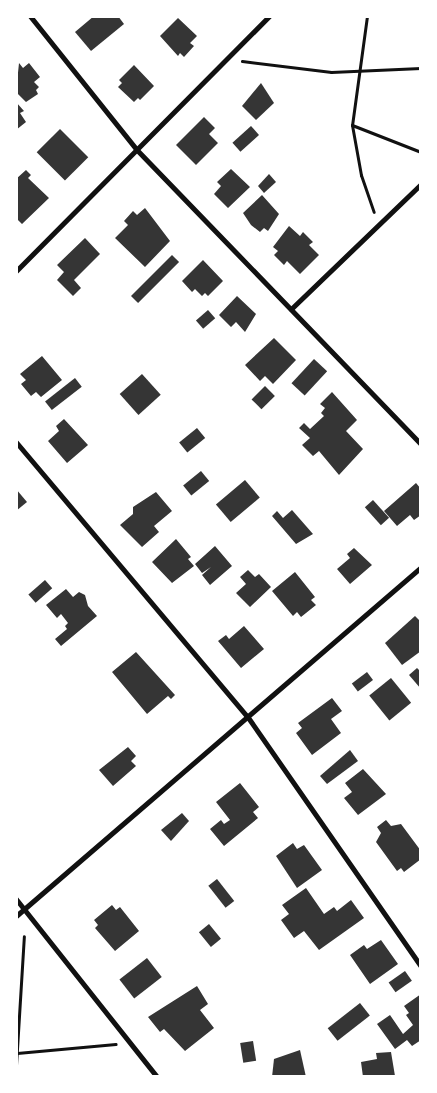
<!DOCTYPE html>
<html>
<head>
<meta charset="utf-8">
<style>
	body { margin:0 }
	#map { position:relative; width:437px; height:1093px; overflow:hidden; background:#fff; font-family:Inter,sans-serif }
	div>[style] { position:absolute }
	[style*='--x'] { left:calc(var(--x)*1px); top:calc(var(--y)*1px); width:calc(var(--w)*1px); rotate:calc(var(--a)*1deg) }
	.building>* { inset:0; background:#353535; transform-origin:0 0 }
	.path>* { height:3px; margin:-1.5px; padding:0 1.5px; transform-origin:1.5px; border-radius:1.5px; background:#111 }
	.minor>* { height:5px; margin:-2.5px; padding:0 2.5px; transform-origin:2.5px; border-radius:2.5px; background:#111 }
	span { translate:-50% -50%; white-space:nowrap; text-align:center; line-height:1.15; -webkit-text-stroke:5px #fff; paint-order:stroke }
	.frame { position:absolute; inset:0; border:18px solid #fff; pointer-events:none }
</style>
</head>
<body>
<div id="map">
	<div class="building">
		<div style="clip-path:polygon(94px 16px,118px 16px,124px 24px,91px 51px,75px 32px)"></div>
		<div style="clip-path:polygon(178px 18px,197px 36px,190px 43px,194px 46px,184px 57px,180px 53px,178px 56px,160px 36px)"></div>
		<div style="clip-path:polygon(19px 63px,23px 68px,29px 63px,40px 77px,34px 82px,39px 87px,36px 90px,38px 94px,26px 102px,16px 92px)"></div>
		<div style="clip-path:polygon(134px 65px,154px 86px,140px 100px,138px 98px,134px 102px,118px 87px,122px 83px,119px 80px)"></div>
		<div style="clip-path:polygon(261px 83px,274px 103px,256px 120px,242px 106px)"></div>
		<div style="clip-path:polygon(16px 102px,24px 111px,20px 113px,26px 122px,16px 130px)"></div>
		<div style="clip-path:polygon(204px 117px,215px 128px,209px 134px,218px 143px,196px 165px,176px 145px)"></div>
		<div style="left:251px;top:126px;width:12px;height:25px;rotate:48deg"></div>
		<div style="left:60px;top:129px;width:40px;height:33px;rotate:45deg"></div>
		<div style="clip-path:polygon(231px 169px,250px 187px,228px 208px,214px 194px,221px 186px,217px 182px)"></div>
		<div style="clip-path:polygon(26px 170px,31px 175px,28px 178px,49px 198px,22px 224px,16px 218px,16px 179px)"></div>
		<div style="clip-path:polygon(269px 174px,276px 182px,264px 193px,258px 186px)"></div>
		<div style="clip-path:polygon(262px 195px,279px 214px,268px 231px,264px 228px,260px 232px,251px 225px,243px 213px)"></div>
		<div style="clip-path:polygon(145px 208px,170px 241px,145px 267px,115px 238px,128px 225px,124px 221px,133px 211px,137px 215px)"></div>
		<div style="clip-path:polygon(289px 226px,300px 236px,303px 232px,313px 242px,309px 245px,319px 255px,300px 274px,287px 261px,284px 265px,274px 255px,278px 251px,273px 247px)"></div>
		<div style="clip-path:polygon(85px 238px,100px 254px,74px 280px,81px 288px,73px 296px,57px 280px,64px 272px,57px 265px)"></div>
		<div style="left:172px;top:255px;width:10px;height:58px;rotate:45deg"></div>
		<div style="clip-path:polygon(203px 260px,223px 281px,208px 296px,205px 293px,202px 296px,195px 289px,192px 292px,182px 281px)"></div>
		<div style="clip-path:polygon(237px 296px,256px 314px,245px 332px,236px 322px,231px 327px,219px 315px)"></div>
		<div style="left:208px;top:310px;width:11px;height:16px;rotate:49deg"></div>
		<div style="clip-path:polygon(274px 338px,296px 360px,273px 384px,265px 376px,260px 381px,245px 365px)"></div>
		<div style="clip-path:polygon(42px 356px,62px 380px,41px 397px,36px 392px,31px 396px,21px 384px,26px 380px,20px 374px)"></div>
		<div style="left:314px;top:359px;width:18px;height:33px;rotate:43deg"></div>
		<div style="left:142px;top:374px;width:28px;height:30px;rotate:48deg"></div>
		<div style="left:75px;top:378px;width:11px;height:38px;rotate:52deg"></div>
		<div style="left:265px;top:386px;width:14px;height:19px;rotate:45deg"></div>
		<div style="clip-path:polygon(332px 392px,357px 420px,346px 431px,363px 449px,339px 475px,319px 451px,313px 456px,302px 445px,310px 438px,299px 428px,304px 423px,310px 429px,324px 416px,321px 413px,325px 408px,320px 404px)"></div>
		<div style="clip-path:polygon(64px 419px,88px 445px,67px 463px,48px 441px,59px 431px,56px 426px)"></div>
		<div style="left:197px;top:428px;width:13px;height:23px;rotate:51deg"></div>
		<div style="left:201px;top:471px;width:13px;height:23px;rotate:51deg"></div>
		<div style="left:245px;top:480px;width:23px;height:38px;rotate:50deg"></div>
		<div style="clip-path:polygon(416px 483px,421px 489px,421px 515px,414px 520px,410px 515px,397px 526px,384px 511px)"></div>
		<div style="clip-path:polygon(16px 489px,27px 502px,16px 511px)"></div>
		<div style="clip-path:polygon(156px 492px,172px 511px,154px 526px,159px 532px,142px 547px,120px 525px,133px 514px,133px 507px)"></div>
		<div style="left:373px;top:500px;width:24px;height:11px;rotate:48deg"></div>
		<div style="clip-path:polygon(292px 510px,313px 534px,296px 544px,272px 516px,277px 511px,283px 518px)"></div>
		<div style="clip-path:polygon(176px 539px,191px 557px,188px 559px,194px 566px,172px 583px,152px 562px)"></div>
		<div style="clip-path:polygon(215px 546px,232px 566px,210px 585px,202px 575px,211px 567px,202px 573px,195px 564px)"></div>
		<div style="clip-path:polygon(354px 548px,372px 565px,350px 584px,337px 569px,350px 558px,347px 554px)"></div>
		<div style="clip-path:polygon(248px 570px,255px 577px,259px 574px,271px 587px,250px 607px,236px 593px,246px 584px,240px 577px)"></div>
		<div style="clip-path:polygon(295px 572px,315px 597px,311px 600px,316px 605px,301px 617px,297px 612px,293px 616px,272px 591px)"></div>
		<div style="left:45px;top:580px;width:11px;height:22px;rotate:49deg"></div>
		<div style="clip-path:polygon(66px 589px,73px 597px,79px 592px,85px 595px,88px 606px,97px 616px,61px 646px,55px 639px,67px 629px,65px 626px,68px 623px,61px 614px,57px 618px,46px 605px)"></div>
		<div style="clip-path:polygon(415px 616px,421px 622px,421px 651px,402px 665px,385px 643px)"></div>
		<div style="clip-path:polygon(244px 626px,264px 649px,241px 668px,218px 641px,226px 635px,229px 639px)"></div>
		<div style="clip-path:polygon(136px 652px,175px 695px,171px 699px,168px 696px,147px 714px,112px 672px)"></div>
		<div style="clip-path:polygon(417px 668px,421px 672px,421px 689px,409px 675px)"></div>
		<div style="left:367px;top:672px;width:10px;height:19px;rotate:53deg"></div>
		<div style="left:391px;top:678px;width:32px;height:28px;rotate:51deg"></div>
		<div style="clip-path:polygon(332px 698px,342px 711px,331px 719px,341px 733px,312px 755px,296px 733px,302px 728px,298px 723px)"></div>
		<div style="clip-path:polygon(128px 747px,136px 756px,131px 761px,136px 766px,113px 786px,99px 770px)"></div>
		<div style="clip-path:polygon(350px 750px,358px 761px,327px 784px,320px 776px)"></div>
		<div style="clip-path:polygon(363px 769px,386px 794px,358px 815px,344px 798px,352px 792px,345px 783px)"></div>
		<div style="clip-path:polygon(240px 783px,259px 807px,253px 812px,258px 818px,224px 846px,210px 829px,221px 820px,224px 824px,230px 820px,216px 802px)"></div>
		<div style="clip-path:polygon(182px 813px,189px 821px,171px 841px,161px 830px)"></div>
		<div style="clip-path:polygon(386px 820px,391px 826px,401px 824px,421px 851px,421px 859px,404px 872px,401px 868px,397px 871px,376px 842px,381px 833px,377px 827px)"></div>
		<div style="clip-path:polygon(293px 843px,297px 849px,304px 845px,322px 870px,297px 888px,276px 856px)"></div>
		<div style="left:217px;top:879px;width:28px;height:11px;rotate:52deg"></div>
		<div style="clip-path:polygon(306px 888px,324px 914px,334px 907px,337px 911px,351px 900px,364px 918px,319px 950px,304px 931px,294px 938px,281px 920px,289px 914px,282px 905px)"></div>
		<div style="clip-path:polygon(112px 905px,116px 910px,120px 907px,139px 931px,115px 951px,95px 928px,98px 925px,94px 920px)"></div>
		<div style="left:209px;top:924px;width:19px;height:13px;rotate:51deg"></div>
		<div style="clip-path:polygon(381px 940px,398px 964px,370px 984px,350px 955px,364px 945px,367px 949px)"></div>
		<div style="left:147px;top:958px;width:24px;height:35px;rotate:52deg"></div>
		<div style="left:405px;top:971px;width:12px;height:20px;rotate:55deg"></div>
		<div style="clip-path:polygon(197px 986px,208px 1004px,200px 1010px,214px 1028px,185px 1051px,164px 1029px,160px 1032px,148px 1017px)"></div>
		<div style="clip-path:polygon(421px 994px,421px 1040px,412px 1046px,407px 1040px,395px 1049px,377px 1024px,390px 1015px,403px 1034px,413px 1025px,406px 1015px,409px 1013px,404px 1006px)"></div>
		<div style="left:360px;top:1003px;width:16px;height:41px;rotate:52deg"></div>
		<div style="left:253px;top:1041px;width:20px;height:13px;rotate:81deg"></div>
		<div style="clip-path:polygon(300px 1050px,306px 1077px,272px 1077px,274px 1059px)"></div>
		<div style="clip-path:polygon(391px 1052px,395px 1076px,363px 1077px,361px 1062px,377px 1059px,376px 1053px)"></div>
	</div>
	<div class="path">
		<div style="--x:367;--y:16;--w:110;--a:97.8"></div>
		<div style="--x:352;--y:125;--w:51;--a:79.8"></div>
		<div style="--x:361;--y:175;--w:39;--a:71"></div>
		<div style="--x:242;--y:61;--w:90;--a:7"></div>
		<div style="--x:331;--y:72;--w:90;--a:-2.5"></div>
		<div style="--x:352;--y:125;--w:74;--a:21.4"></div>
		<div style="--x:17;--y:1053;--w:99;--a:-5.2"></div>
		<div style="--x:16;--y:1065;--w:129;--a:-86.5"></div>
	</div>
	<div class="minor">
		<div style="--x:30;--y:16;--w:170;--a:51.4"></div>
		<div style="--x:136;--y:149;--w:410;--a:46"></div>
		<div style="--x:16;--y:271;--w:359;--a:-45.2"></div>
		<div style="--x:291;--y:309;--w:180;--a:-43.9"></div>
		<div style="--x:16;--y:442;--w:358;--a:49.9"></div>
		<div style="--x:247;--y:716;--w:305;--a:55.2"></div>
		<div style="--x:16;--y:899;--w:227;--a:51.6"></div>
		<div style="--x:16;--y:916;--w:535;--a:-40.75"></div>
	</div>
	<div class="frame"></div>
</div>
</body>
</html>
